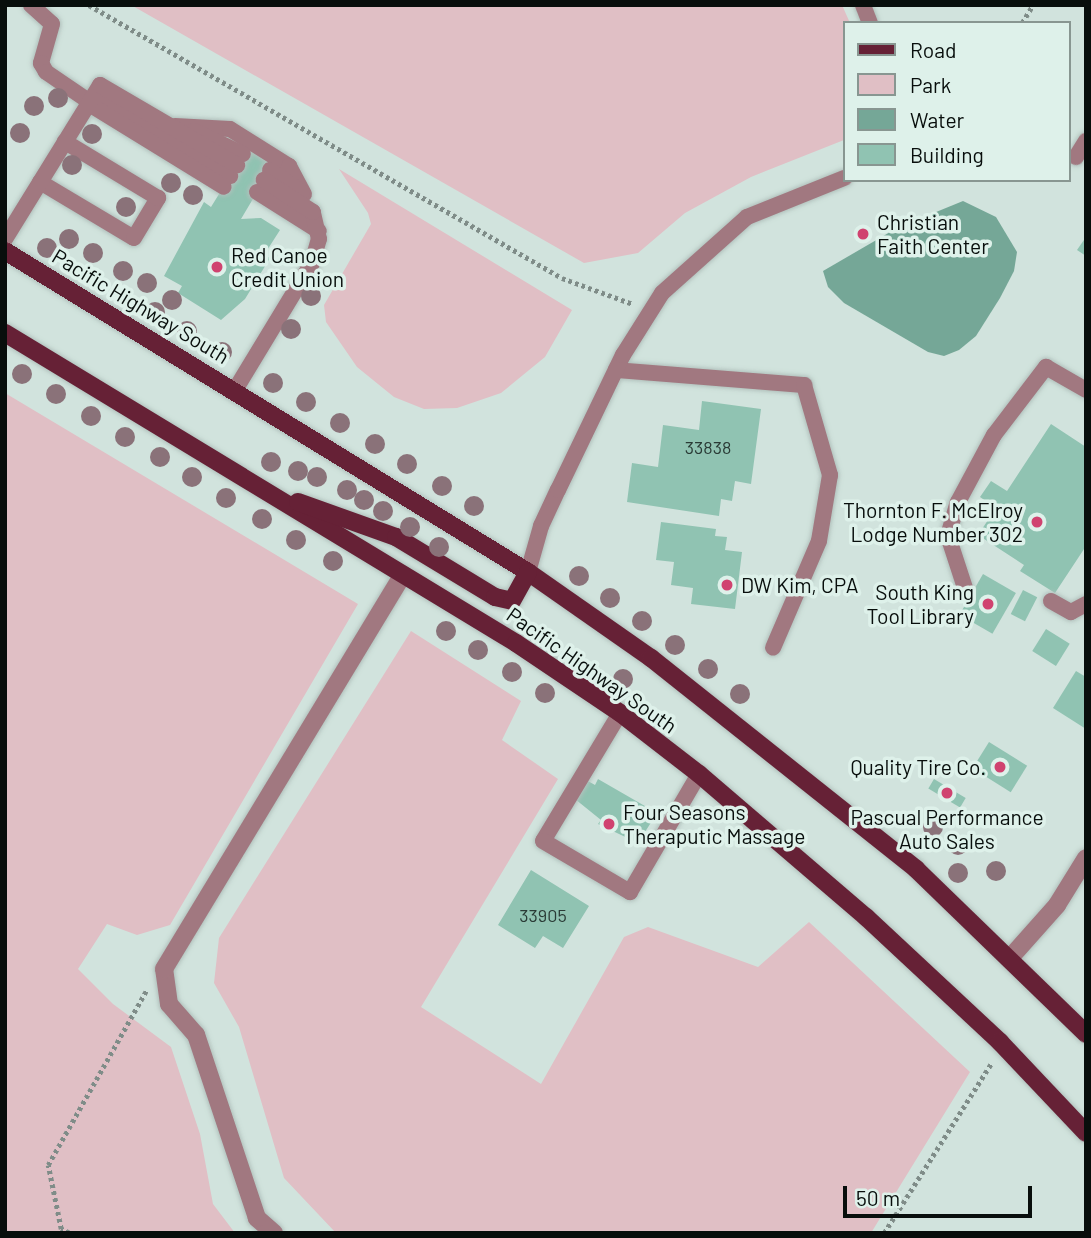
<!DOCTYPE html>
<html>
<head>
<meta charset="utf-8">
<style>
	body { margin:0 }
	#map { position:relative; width:1091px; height:1238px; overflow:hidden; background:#d1e3dd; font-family:Barlow,sans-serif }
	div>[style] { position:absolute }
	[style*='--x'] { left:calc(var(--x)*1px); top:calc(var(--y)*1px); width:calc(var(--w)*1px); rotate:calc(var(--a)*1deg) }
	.green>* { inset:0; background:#e0bfc5 }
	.water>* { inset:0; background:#75a797 }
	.building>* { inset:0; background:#90c3b2; transform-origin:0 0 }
	.path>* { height:4.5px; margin-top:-2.25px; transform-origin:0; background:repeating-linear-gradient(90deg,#7f8c88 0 3.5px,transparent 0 7px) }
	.roads { filter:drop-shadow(0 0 2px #b1c1bc) drop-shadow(0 0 2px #b1c1bc) }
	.service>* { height:16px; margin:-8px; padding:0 8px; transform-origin:8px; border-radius:8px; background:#a17880 }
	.minor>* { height:18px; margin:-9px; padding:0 9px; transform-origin:9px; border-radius:9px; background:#a17880 }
	.primary>* { height:18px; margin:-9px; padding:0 9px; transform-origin:9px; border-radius:9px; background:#662136 }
	.trees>* { width:20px; height:20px; margin:-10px; border-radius:50%; background:#8a7279 }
	.dots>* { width:19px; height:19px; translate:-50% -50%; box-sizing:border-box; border:4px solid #def1ea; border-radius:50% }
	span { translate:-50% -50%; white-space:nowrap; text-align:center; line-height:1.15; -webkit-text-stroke:7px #def1ea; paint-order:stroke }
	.number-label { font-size:18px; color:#2a3b36 }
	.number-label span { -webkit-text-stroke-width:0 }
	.poi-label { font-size:21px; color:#080e0c }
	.left { translate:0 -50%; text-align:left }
	.right { translate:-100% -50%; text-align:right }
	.street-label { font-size:21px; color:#080e0c }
	.frame { position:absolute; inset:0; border:7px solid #080e0c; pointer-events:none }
	.legend { position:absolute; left:843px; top:21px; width:228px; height:161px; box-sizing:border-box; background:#def1ea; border:2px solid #889691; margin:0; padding:9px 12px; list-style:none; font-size:21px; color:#080e0c }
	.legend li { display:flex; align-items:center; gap:14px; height:35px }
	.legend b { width:35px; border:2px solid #889691 }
	.scale { position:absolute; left:843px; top:1186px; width:189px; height:32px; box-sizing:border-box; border:4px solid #080e0c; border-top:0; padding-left:9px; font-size:21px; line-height:24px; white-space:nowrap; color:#080e0c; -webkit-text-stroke:5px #def1ea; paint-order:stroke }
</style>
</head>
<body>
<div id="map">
	<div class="green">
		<div style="clip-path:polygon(131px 5px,842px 5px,850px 23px,844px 23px,844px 140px,751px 177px,685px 213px,638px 253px,584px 263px)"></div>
		<div style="clip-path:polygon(339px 169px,572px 310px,545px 357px,501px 393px,457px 408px,424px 409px,394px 397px,357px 367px,326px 322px,324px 305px,371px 224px,368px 213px)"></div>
		<div style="clip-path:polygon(5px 393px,358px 604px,170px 925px,137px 935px,107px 924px,78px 969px,113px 1004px,171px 1047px,200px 1134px,213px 1204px,235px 1233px,5px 1233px)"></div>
		<div style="clip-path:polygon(411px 631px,521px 701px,502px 740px,558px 779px,421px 1007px,541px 1084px,624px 937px,648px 927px,758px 967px,809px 922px,970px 1072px,871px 1233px,336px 1233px,284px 1178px,239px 1027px,214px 983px,219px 938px)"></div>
	</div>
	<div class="water">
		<div style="clip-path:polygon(963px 201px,996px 217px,1017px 252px,1014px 271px,1000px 298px,976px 336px,959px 350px,944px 356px,928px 352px,844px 303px,828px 287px,823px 271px,897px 228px)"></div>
	</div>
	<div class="building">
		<div style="clip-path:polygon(250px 144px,276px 160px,241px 219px,261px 218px,280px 230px,264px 255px,270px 258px,245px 299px,221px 320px,178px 293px,182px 286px,164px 276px,204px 202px,211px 207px)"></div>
		<div style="clip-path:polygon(1086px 237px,1086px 256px,1077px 250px)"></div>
		<div style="clip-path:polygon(702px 401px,761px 409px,751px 484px,735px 481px,732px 501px,721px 499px,719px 516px,627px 502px,632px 463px,658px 467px,663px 425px,699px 430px)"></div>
		<div style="clip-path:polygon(1051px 424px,1086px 447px,1086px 546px,1055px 593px,1020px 571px,1024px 565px,978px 535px,996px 508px,980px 497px,991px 481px,1007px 491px)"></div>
		<div style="clip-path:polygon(661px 522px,716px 529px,715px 536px,727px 537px,725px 550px,742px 552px,735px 609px,691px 604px,693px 588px,671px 585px,674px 562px,656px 560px)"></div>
		<div style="left:983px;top:574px;width:38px;height:47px;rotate:30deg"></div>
		<div style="left:1023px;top:590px;width:16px;height:27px;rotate:27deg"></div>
		<div style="left:1046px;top:629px;width:28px;height:26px;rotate:32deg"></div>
		<div style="clip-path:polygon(1076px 671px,1086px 677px,1086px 729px,1053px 708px)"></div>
		<div style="left:989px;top:742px;width:45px;height:31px;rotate:32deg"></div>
		<div style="clip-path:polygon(598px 779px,657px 813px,638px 843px,598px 824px,601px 820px,575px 799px,586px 780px,595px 785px)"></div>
		<div style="left:934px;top:779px;width:37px;height:11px;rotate:31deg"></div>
		<div style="clip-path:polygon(531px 870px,589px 906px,563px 948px,543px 936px,535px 948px,498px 925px)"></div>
	</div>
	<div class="path">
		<div style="--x:89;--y:5;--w:546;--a:29.99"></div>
		<div style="--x:562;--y:278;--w:76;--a:20.1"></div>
		<div style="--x:1022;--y:23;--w:21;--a:-59"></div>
		<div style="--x:69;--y:1233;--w:9;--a:-153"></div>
		<div style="--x:61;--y:1229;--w:65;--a:-101.5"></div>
		<div style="--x:48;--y:1165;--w:200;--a:-60.6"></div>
		<div style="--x:884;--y:1233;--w:202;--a:-57.7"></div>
	</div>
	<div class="roads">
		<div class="service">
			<div style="--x:31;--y:5;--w:28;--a:42"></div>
			<div style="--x:52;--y:24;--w:41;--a:105.8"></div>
			<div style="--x:41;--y:63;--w:10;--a:61"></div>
			<div style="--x:46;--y:72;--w:53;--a:34.3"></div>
			<div style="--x:863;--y:5;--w:19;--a:69"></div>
			<div style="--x:97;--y:95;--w:156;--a:31.3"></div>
			<div style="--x:89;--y:104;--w:158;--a:31.6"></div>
			<div style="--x:175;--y:126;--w:55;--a:3.1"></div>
			<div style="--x:230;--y:129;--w:70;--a:32.1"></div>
			<div style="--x:289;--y:166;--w:32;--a:62"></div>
			<div style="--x:194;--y:131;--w:54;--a:25.1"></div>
			<div style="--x:1076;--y:157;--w:19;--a:-58"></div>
			<div style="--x:270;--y:170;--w:39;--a:35"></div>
			<div style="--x:40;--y:182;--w:109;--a:30.8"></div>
			<div style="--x:134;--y:238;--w:47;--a:-59"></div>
			<div style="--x:158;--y:198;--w:109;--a:-148.9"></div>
			<div style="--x:257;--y:192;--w:73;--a:32.2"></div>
			<div style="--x:5;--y:239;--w:181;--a:-58.3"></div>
			<div style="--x:100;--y:85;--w:159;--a:30.3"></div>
			<div style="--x:616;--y:370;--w:189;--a:4.6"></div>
			<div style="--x:804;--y:385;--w:94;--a:73.9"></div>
			<div style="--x:830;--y:475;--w:67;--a:99.5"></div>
			<div style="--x:819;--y:541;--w:116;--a:113.3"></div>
			<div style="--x:235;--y:390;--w:149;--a:-58.8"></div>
			<div style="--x:312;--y:263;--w:25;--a:-74"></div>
			<div style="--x:319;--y:239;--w:28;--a:-103"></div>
			<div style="--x:313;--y:212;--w:59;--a:-146.9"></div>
			<div style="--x:528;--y:572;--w:48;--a:-74.2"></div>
			<div style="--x:541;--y:526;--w:40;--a:-65"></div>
			<div style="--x:558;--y:490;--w:150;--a:-64.3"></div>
			<div style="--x:623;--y:355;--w:73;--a:-57.8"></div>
			<div style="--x:662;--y:293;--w:114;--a:-41.8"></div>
			<div style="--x:747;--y:217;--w:105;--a:-21.9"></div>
			<div style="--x:966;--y:591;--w:58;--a:-108.1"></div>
			<div style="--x:948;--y:536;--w:35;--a:-74"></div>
			<div style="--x:958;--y:502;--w:76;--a:-61.8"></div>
			<div style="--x:994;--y:435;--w:86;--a:-52.6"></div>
			<div style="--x:1046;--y:367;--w:46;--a:29.9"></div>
			<div style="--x:1051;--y:601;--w:23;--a:29"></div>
			<div style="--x:1071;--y:612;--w:17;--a:-28"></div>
			<div style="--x:620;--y:713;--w:149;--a:121"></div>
			<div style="--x:543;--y:841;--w:101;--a:30.4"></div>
			<div style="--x:630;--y:892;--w:137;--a:-59.7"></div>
		</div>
		<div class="minor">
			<div style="--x:1010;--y:958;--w:71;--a:-48.4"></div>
			<div style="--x:1057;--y:905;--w:55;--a:-58.3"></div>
			<div style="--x:274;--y:1233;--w:23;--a:-139"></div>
			<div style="--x:257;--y:1218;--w:193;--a:-108.4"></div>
			<div style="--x:196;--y:1035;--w:41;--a:-131.1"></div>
			<div style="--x:169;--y:1004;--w:35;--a:-98"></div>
			<div style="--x:164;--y:969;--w:461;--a:-58.8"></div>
		</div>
		<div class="primary">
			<div style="--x:5;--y:251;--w:614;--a:31.54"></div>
			<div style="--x:528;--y:572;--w:150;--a:35"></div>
			<div style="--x:651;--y:658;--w:339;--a:38.5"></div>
			<div style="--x:916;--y:869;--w:237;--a:44.1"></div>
			<div style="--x:5;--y:333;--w:598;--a:31.24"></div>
			<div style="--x:516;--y:643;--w:125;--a:33.9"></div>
			<div style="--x:620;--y:713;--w:100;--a:37.7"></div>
			<div style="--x:699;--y:774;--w:220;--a:40.6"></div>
			<div style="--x:866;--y:917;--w:183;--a:43"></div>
			<div style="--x:1000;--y:1042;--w:125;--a:46.6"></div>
			<div style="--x:298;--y:502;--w:104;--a:19.7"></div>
			<div style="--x:396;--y:537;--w:116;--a:31.2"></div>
			<div style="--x:495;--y:597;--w:17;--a:13"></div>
			<div style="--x:512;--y:601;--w:33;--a:-61"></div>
		</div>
	</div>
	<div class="trees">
		<div style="left:58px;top:98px"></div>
		<div style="left:34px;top:106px"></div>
		<div style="left:20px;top:133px"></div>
		<div style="left:92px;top:134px"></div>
		<div style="left:72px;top:165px"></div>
		<div style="left:171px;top:183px"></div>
		<div style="left:193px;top:195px"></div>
		<div style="left:126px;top:207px"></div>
		<div style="left:69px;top:239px"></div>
		<div style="left:47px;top:248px"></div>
		<div style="left:93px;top:253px"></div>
		<div style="left:123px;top:271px"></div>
		<div style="left:147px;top:283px"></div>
		<div style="left:311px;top:296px"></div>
		<div style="left:172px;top:300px"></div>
		<div style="left:155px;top:312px"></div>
		<div style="left:291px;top:329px"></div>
		<div style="left:187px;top:331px"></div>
		<div style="left:222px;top:352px"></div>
		<div style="left:22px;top:374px"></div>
		<div style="left:273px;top:383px"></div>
		<div style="left:56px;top:394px"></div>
		<div style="left:306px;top:402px"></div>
		<div style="left:91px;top:416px"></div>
		<div style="left:340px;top:423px"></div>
		<div style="left:125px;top:437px"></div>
		<div style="left:375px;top:444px"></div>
		<div style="left:160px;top:457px"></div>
		<div style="left:271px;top:462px"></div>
		<div style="left:407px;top:464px"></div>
		<div style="left:298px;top:471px"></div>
		<div style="left:192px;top:477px"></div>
		<div style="left:317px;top:477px"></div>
		<div style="left:442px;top:486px"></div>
		<div style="left:347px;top:490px"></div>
		<div style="left:226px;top:498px"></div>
		<div style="left:364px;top:500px"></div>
		<div style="left:474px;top:506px"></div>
		<div style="left:383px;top:511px"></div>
		<div style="left:262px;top:519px"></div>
		<div style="left:410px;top:527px"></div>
		<div style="left:296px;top:540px"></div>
		<div style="left:439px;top:547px"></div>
		<div style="left:333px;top:561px"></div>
		<div style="left:579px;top:576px"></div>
		<div style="left:610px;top:598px"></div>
		<div style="left:642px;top:621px"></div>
		<div style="left:446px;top:631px"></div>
		<div style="left:675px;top:645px"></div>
		<div style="left:478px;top:650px"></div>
		<div style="left:708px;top:669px"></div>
		<div style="left:512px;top:672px"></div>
		<div style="left:623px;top:679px"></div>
		<div style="left:545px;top:693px"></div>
		<div style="left:740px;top:694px"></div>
		<div style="left:933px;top:827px"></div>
		<div style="left:958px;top:845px"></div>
		<div style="left:996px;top:871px"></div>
		<div style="left:958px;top:873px"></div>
	</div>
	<div class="dots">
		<div style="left:863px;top:234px;background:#d04370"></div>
		<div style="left:217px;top:267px;background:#d04370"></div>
		<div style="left:1037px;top:522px;background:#d04370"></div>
		<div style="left:727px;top:585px;background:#d04370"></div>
		<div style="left:988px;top:604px;background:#d04370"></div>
		<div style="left:1000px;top:767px;background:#d04370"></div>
		<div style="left:947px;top:793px;background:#d04370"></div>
		<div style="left:609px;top:824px;background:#d04370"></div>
	</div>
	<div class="number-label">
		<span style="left:708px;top:447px">33838</span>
		<span style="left:543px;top:915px">33905</span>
	</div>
	<div class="poi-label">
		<span class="left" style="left:877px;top:234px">Christian<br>Faith Center</span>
		<span class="left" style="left:231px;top:267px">Red Canoe<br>Credit Union</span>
		<span class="right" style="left:1023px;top:522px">Thornton F. McElroy<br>Lodge Number 302</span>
		<span class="left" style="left:741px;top:585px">DW Kim, CPA</span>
		<span class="right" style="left:974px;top:604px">South King<br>Tool Library</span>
		<span class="right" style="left:986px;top:767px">Quality Tire Co.</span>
		<span class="left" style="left:623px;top:824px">Four Seasons<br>Theraputic Massage</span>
		<span style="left:947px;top:829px">Pascual Performance<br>Auto Sales</span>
	</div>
	<div class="street-label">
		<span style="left:141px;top:306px;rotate:31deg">Pacific Highway South</span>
		<span style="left:592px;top:670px;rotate:35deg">Pacific Highway South</span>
	</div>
	<div class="frame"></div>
	<ul class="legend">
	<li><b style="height:9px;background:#662136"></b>Road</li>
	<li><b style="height:19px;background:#e0bfc5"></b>Park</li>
	<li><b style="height:19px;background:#75a797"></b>Water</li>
	<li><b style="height:19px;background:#90c3b2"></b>Building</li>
	</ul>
	<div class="scale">50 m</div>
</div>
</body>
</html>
